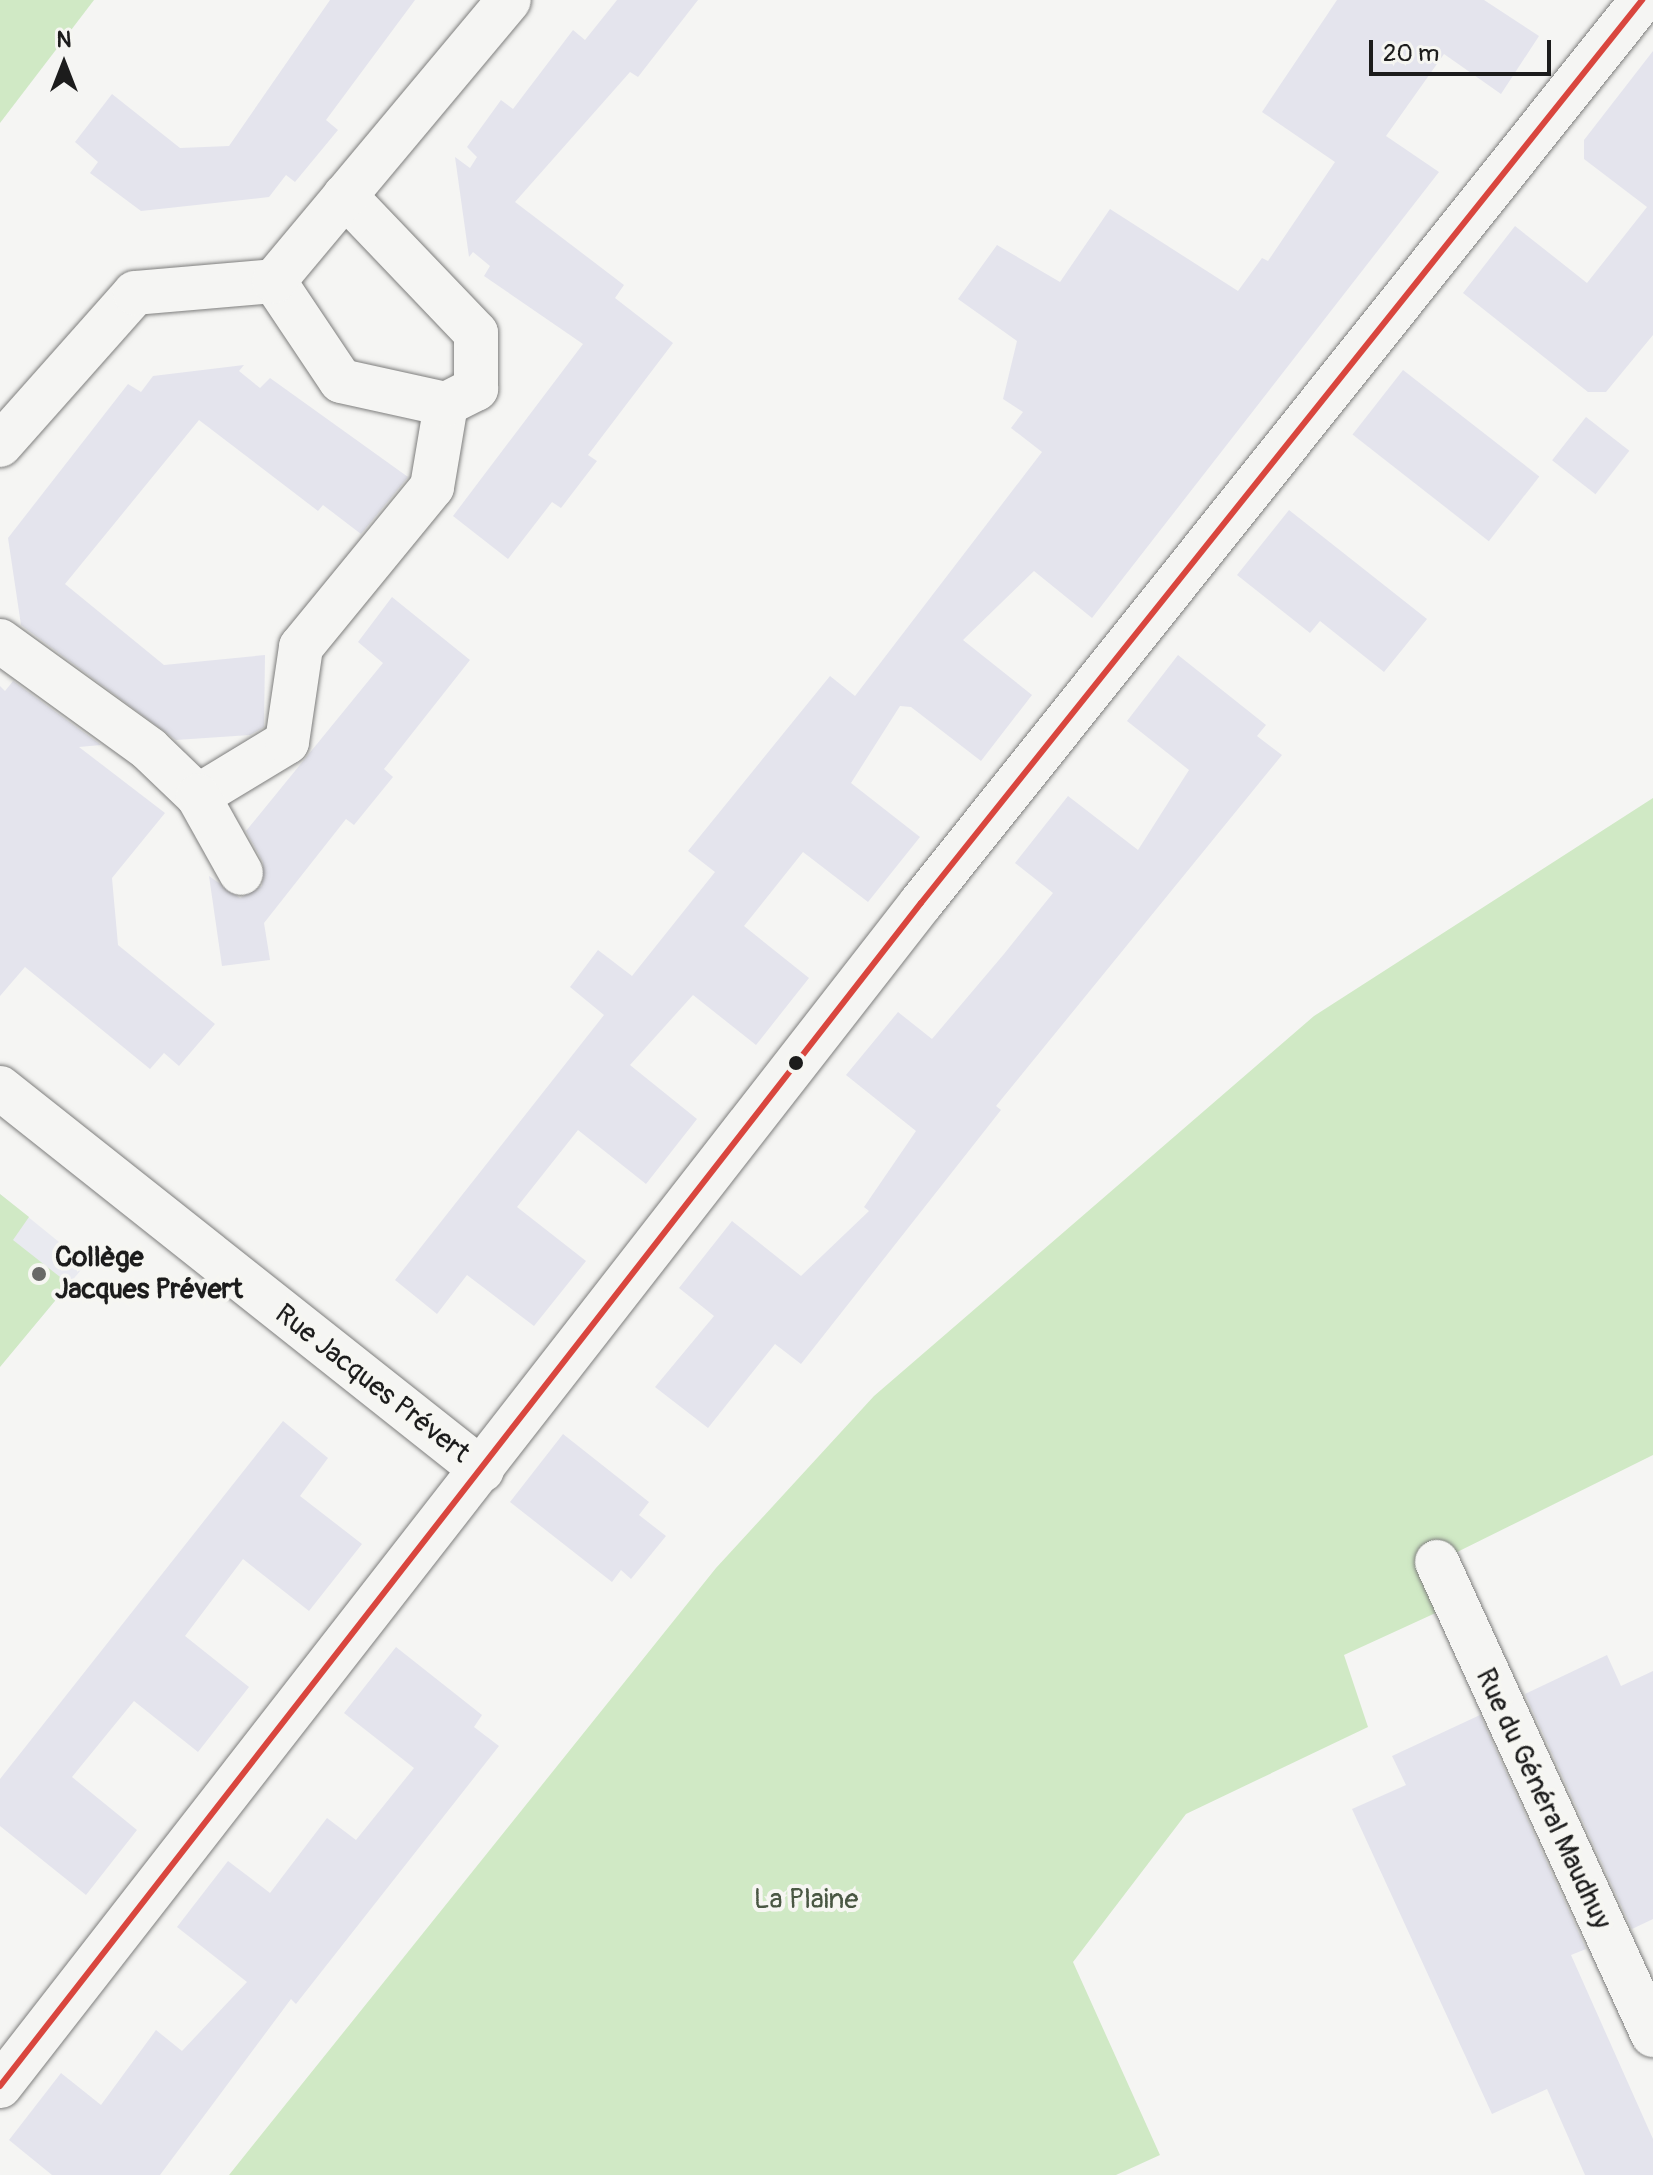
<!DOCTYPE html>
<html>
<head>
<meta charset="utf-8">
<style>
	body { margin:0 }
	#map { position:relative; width:1653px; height:2175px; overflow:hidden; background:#f5f5f3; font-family:Pangolin,sans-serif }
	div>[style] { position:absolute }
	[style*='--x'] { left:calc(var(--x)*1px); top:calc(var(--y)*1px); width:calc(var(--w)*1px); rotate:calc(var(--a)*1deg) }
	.built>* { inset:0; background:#e9eaf0 }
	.green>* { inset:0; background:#d0e9c5 }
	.building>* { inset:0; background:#e4e4ed; transform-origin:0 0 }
	.roads { filter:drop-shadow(0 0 2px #7e7e7d) drop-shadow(0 0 2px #7e7e7d) }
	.pedestrian>* { height:44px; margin:-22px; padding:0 22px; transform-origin:22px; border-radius:22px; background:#f5f5f3 }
	.minor>* { height:44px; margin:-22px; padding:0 22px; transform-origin:22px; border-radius:22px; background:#f5f5f3 }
	.tertiary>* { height:44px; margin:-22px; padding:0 22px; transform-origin:22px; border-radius:22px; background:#f5f5f3 }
	.bus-1>* { height:6px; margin:-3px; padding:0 3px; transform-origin:3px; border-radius:3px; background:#d9463e }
	.dots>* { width:22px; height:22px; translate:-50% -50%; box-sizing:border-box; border:4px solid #f6f6f2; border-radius:50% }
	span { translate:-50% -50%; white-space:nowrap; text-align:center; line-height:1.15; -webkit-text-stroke:8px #f6f6f2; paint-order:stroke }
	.poi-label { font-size:28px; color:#1c1c1c; font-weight:700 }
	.left { translate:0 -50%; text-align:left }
	.street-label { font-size:28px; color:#1c1c1c }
	.park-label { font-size:28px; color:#495743 }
	.north { position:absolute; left:24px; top:24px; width:80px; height:80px; -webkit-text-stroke:6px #f6f6f2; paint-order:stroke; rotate:0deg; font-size:22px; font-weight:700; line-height:32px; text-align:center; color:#1c1c1c }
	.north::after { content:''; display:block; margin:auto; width:28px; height:36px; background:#1c1c1c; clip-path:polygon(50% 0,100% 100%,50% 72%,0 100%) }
	.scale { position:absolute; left:1369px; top:40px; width:182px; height:36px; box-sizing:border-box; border:4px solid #1c1c1c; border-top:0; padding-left:10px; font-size:24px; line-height:28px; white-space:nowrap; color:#1c1c1c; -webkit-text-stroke:6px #f6f6f2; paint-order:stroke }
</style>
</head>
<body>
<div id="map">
	<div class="built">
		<div style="clip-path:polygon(0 1194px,86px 1264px,0 1366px)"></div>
	</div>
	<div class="green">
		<div style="clip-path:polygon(0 0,94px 0,0 123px)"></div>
		<div style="clip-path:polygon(1653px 798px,1653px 1455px,1437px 1562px,1453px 1605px,1344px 1655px,1368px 1727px,1186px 1814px,1073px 1962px,1160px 2155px,1116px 2175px,229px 2175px,716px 1568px,874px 1396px,1314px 1016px)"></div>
		<div style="clip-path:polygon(0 1194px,29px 1217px,13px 1240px,69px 1284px,0 1367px)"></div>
	</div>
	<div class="building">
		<div style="clip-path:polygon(330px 0,415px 0,326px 120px,338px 130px,295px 182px,286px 175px,269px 197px,141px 211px,90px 173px,98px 162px,75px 142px,112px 94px,180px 148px,229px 146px)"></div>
		<div style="clip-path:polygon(617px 0,698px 0,638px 77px,630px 72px,515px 202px,624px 285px,615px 298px,673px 343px,588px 455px,597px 461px,561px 508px,552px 502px,508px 559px,453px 516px,583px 344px,484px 276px,490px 266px,473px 252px,469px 257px,455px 157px,470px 168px,477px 157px,467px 147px,501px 100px,513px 109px,573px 30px,585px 40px)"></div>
		<div style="clip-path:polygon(1337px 0,1484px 0,1539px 36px,1501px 94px,1444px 54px,1386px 136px,1439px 172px,1092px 618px,1034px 571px,963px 640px,1032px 695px,981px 761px,911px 707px,900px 706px,851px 783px,920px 837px,868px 902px,803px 852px,744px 926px,809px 978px,756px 1045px,693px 995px,630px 1065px,697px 1119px,646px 1184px,578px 1130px,517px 1207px,586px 1261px,534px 1326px,467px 1275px,437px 1314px,395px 1280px,604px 1015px,570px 987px,598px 950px,632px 976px,715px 872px,688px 851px,830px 676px,855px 696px,1042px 452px,1011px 428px,1023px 412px,1003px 399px,1017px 341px,958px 299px,997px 245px,1060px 282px,1110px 209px,1238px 291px,1262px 258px,1268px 261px,1335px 162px,1262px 112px)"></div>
		<div style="clip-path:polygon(1653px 51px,1653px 335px,1606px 392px,1588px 392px,1463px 293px,1515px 226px,1587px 283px,1647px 207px,1584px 159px,1584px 140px)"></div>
		<div style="clip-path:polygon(244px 365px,239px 371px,260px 388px,270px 378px,408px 477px,361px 534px,323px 505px,318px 511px,199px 420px,65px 584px,164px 665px,265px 655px,264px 727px,250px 735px,176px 740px,21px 625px,8px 538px,128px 384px,141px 392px,153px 376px)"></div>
		<div style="left:1403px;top:370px;width:173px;height:82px;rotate:38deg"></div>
		<div style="left:1586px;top:417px;width:55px;height:55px;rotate:38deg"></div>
		<div style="clip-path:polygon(1289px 510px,1427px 619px,1384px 672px,1320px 621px,1310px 633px,1237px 575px)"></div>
		<div style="clip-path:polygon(392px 597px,470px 660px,384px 769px,393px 777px,354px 825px,346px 819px,264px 923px,270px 960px,222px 966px,209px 876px,240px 898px,262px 886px,263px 862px,246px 831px,383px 663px,358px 642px)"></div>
		<div style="clip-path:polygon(1178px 655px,1266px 725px,1257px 736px,1282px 755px,996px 1106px,1001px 1110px,801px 1364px,775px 1344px,708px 1428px,655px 1387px,714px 1316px,679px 1288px,732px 1221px,801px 1276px,869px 1211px,864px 1207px,916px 1131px,846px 1075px,898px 1012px,932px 1039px,1004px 954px,1053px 893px,1015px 863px,1068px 796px,1138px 850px,1189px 770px,1127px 721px)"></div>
		<div style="clip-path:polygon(13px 681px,101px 745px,79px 747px,165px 813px,112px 878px,118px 945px,215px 1024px,179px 1066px,164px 1053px,150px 1069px,25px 967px,0 996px,0 686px,5px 691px)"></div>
		<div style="clip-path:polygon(283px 1421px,328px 1458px,300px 1496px,362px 1544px,309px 1611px,243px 1559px,185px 1636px,249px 1687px,198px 1752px,134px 1701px,72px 1777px,137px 1830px,86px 1895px,0 1826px,0 1779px)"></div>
		<div style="clip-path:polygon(563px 1434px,649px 1502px,639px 1515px,666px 1536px,631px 1579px,621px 1570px,612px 1582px,510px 1502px)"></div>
		<div style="clip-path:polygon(396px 1647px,482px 1715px,474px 1727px,499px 1746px,296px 2004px,291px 1999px,160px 2175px,52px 2175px,9px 2140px,61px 2073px,101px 2105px,156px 2030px,182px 2051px,247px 1982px,177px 1927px,228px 1861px,270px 1893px,327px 1818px,356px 1840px,414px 1768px,344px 1713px)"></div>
		<div style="clip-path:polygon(1607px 1655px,1621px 1686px,1653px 1671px,1653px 1919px,1632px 1929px,1525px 1694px)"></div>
		<div style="clip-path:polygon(1480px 1715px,1586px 1949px,1571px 1955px,1653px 2139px,1653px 2175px,1585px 2175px,1547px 2089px,1492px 2114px,1352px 1809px,1406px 1785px,1392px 1756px)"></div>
	</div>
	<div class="roads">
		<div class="pedestrian">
			<div style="--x:198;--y:796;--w:104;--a:-31.2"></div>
			<div style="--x:287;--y:742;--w:96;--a:-81.6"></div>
			<div style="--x:301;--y:647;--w:207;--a:-50.7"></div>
			<div style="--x:432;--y:487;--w:84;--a:-80.4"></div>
		</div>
		<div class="minor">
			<div style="--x:274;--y:281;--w:120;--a:56.2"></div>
			<div style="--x:341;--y:381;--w:107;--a:12.4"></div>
			<div style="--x:446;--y:404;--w:34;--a:-27"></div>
			<div style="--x:476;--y:389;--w:56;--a:-90"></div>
			<div style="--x:476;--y:333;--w:190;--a:-133.7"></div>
			<div style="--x:0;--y:445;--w:203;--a:-48.4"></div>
			<div style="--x:135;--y:293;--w:140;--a:-4.9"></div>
			<div style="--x:274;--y:281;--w:366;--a:-50.1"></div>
			<div style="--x:0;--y:641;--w:184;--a:35.9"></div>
			<div style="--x:149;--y:749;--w:68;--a:43.8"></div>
			<div style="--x:198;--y:796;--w:88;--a:60.8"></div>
			<div style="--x:0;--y:1088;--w:615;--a:38.4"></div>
			<div style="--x:1437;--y:1562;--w:520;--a:65.46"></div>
		</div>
		<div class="tertiary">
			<div style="--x:0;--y:2086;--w:1499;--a:-52.1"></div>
			<div style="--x:921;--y:903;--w:1156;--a:-51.39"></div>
		</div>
	</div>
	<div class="bus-1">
		<div style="--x:0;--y:2086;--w:1499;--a:-52.1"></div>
		<div style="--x:921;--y:903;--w:1156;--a:-51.39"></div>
	</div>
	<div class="dots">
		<div style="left:796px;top:1063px;background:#1c1c1c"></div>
		<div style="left:39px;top:1274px;background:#686867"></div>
	</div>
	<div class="poi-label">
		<span class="left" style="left:55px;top:1274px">Collège<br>Jacques Prévert</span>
	</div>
	<div class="street-label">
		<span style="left:372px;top:1384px;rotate:38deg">Rue Jacques Prévert</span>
		<span style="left:1543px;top:1799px;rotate:65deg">Rue du Général Maudhuy</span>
	</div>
	<div class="park-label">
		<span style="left:806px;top:1900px">La Plaine</span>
	</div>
	<div class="north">N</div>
	<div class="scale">20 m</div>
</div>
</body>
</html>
